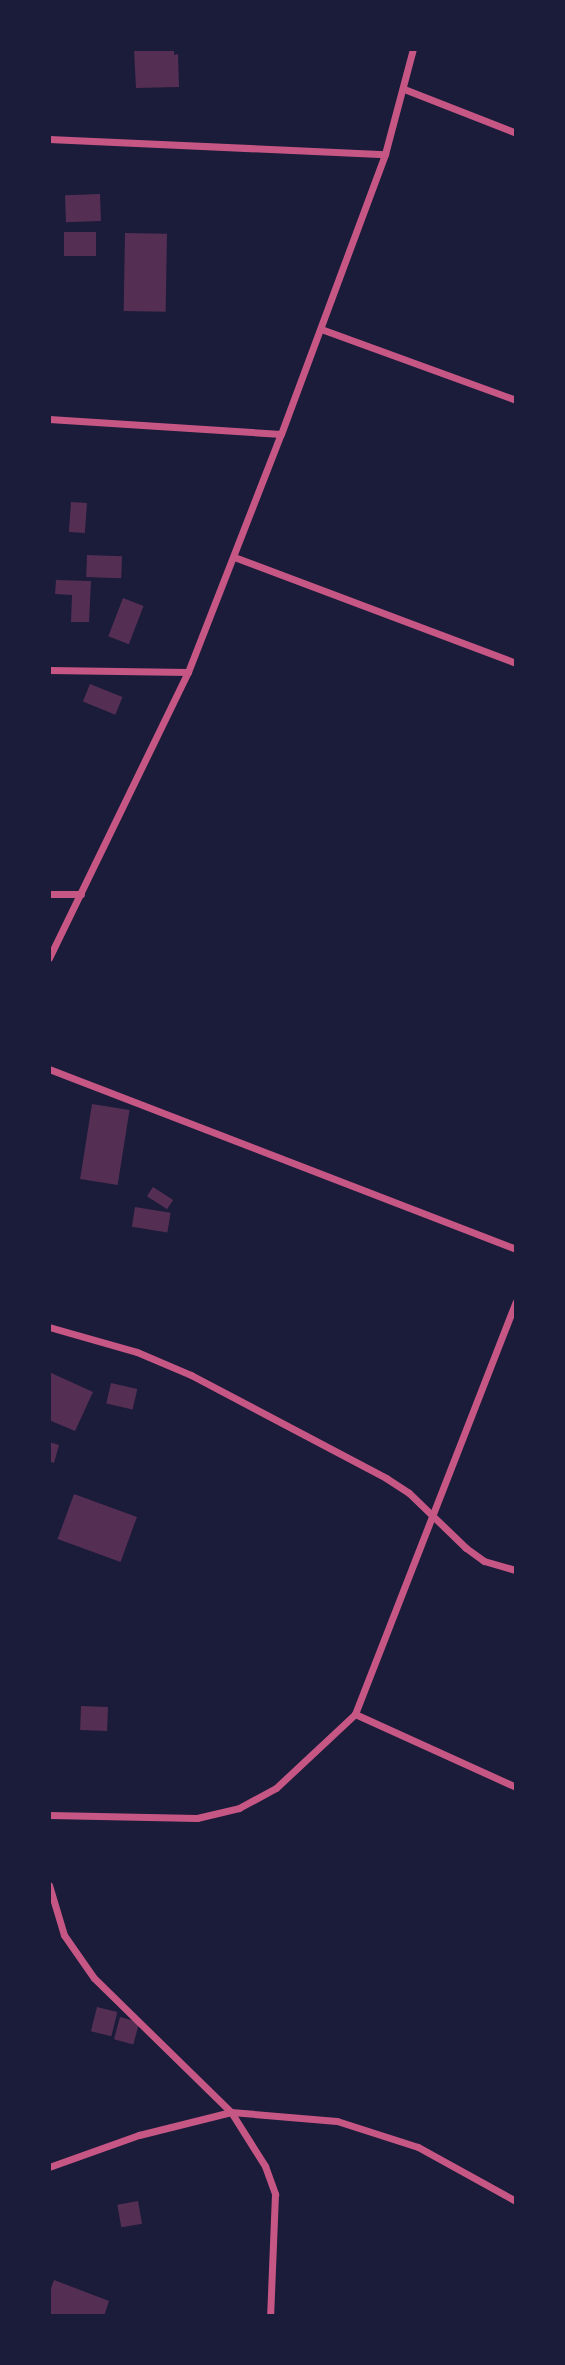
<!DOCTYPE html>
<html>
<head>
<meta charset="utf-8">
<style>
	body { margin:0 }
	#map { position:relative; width:565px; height:2365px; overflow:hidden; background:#1b1b3a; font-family:Karla,sans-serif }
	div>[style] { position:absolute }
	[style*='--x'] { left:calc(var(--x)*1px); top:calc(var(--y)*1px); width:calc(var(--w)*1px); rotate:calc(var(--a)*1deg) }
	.building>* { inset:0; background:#542f53; transform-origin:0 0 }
	.minor>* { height:7px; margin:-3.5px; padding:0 3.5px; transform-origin:3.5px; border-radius:3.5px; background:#c65784 }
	span { translate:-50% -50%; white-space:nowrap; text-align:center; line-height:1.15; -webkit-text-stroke:5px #1b1b3a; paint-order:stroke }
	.frame { position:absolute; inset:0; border:51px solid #1b1b3a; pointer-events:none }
</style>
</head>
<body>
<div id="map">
	<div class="building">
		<div style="clip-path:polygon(134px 49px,174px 49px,174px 55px,178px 54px,179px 87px,136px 88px)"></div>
		<div style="left:100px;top:194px;width:27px;height:35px;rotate:88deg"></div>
		<div style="left:96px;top:232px;width:24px;height:32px;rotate:90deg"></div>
		<div style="left:125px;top:233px;width:42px;height:78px;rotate:1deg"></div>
		<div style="left:71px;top:502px;width:16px;height:30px;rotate:4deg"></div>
		<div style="left:87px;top:555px;width:35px;height:22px;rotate:2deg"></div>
		<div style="clip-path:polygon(56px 580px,91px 581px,89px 622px,71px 622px,72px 595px,55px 594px)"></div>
		<div style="left:123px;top:598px;width:22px;height:41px;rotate:21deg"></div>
		<div style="left:90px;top:684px;width:35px;height:19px;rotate:22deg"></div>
		<div style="left:92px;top:1104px;width:38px;height:76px;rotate:9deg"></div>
		<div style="left:153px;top:1187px;width:24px;height:11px;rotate:33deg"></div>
		<div style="left:135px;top:1207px;width:36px;height:20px;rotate:9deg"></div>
		<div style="clip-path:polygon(49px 1372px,93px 1392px,75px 1431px,49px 1420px)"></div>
		<div style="left:111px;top:1383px;width:27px;height:21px;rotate:13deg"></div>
		<div style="clip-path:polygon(49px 1442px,59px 1445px,54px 1463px,49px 1461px)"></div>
		<div style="left:74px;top:1494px;width:67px;height:48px;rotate:20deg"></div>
		<div style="left:81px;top:1706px;width:27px;height:24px;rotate:2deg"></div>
		<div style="left:97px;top:2007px;width:21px;height:25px;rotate:14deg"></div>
		<div style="left:120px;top:2017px;width:20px;height:23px;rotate:15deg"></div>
		<div style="left:138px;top:2201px;width:23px;height:21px;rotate:80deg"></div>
		<div style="clip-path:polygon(54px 2280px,109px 2301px,104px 2316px,49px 2316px,49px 2294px)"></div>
	</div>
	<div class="minor">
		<div style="--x:404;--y:89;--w:120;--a:21.4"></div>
		<div style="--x:49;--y:139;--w:336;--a:2.6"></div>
		<div style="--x:321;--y:329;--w:208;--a:20"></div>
		<div style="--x:49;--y:419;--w:232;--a:3.7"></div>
		<div style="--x:234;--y:557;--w:301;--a:20.6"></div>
		<div style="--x:49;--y:670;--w:139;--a:0.8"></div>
		<div style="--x:49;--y:894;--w:32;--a:0"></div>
		<div style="--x:49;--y:958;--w:318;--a:-64.1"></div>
		<div style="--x:188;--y:672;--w:256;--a:-68.7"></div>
		<div style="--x:281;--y:434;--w:299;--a:-69.6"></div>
		<div style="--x:385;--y:154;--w:109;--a:-75.1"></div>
		<div style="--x:49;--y:1069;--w:500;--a:21.08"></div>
		<div style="--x:49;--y:1327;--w:91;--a:15.9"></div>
		<div style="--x:137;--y:1352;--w:59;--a:23.1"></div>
		<div style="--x:191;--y:1375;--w:221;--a:27.8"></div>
		<div style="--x:386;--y:1478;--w:27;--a:33"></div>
		<div style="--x:409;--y:1493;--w:79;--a:44"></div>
		<div style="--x:466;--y:1548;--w:22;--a:36"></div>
		<div style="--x:484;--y:1561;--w:33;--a:16"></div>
		<div style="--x:355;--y:1714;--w:177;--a:24.4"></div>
		<div style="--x:49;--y:1815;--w:148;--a:1.2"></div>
		<div style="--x:197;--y:1818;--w:43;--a:-13.4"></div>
		<div style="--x:239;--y:1808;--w:42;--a:-28.4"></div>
		<div style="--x:276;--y:1788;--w:108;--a:-43.1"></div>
		<div style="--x:355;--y:1714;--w:442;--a:-68.7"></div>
		<div style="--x:49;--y:1885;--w:52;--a:73.3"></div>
		<div style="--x:64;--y:1935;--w:52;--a:55.1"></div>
		<div style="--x:94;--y:1978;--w:192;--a:44.4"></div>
		<div style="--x:231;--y:2112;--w:64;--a:57.8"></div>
		<div style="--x:265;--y:2166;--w:30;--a:70"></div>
		<div style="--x:275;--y:2194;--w:122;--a:92.3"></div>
		<div style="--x:49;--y:2167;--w:96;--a:-19.6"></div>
		<div style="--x:139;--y:2135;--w:95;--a:-14"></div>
		<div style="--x:231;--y:2112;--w:106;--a:4.9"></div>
		<div style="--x:337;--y:2121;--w:85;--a:17.8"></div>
		<div style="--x:418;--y:2147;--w:112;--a:28.9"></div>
	</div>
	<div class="frame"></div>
</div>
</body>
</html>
